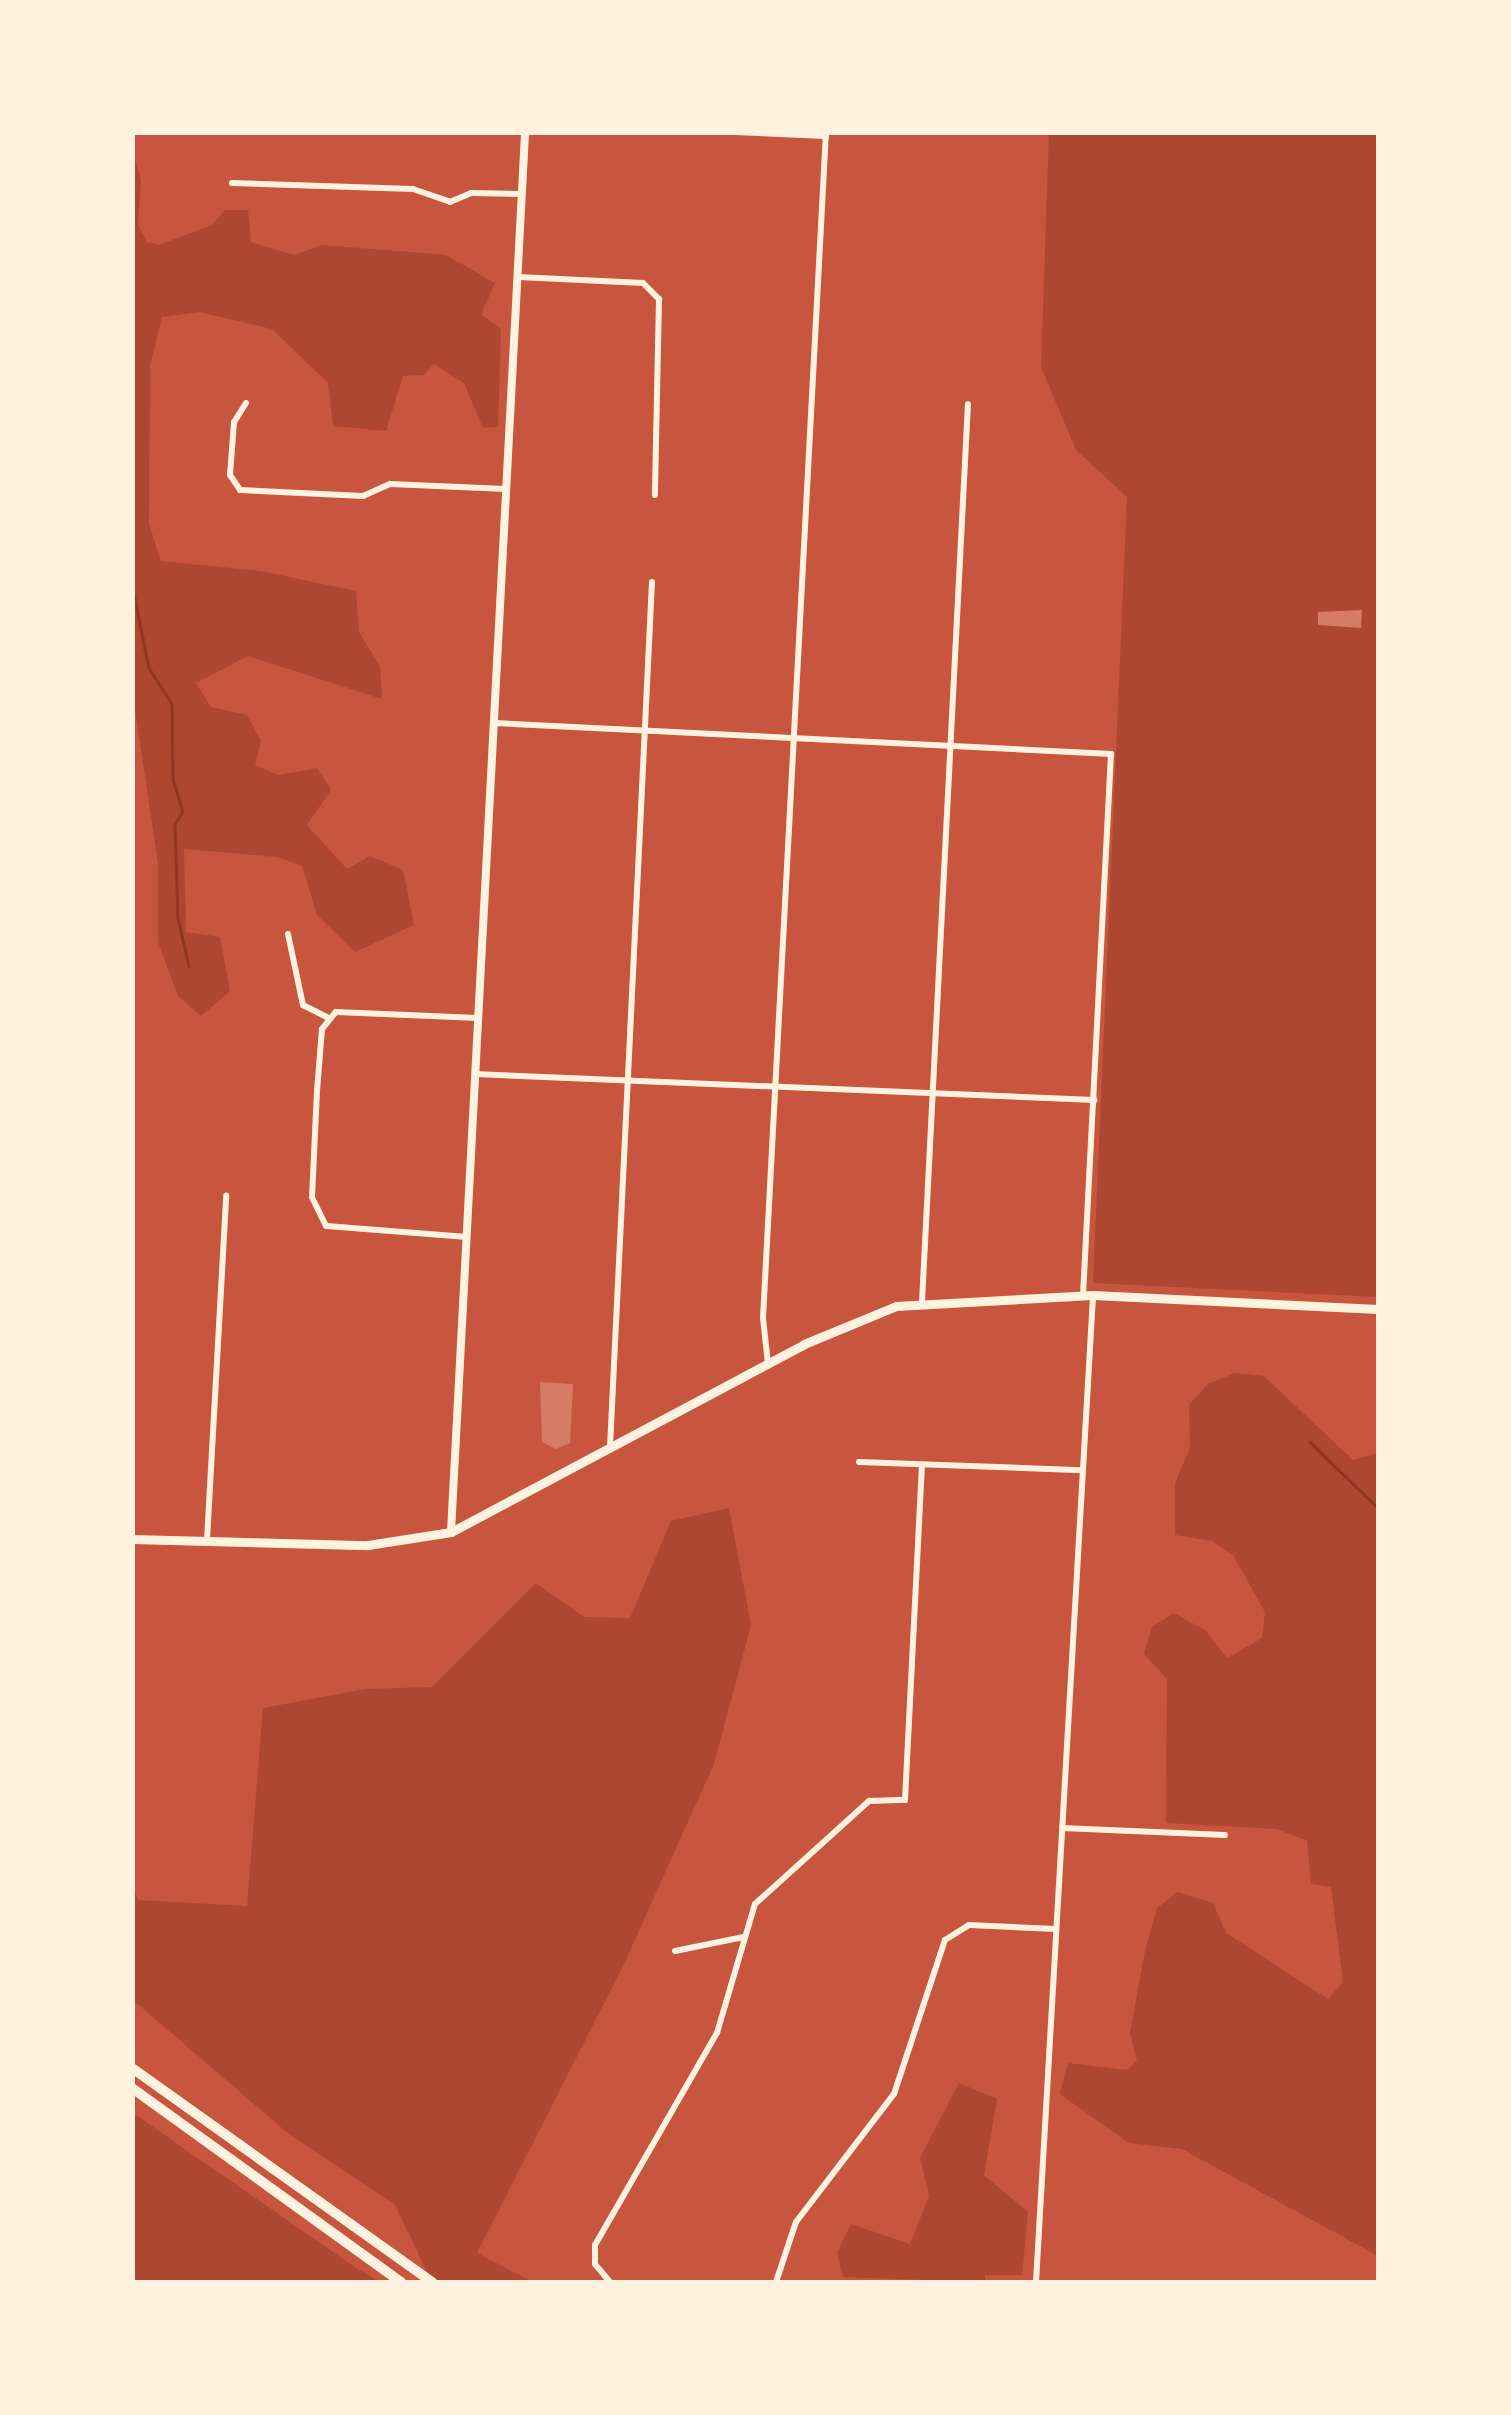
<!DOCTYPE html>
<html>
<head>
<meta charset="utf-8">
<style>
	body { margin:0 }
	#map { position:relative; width:1511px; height:2415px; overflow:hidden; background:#c8553d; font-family:"Source Sans 3",sans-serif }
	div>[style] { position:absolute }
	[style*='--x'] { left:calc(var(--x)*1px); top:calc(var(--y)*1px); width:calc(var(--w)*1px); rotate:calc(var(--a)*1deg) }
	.green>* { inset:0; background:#ae4732 }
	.stream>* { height:2.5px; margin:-1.25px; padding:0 1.25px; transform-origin:1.25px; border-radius:1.25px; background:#8f3625 }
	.building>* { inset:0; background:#d67c66 }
	.minor>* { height:6px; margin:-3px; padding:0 3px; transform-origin:3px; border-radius:3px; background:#fff3e0 }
	.tertiary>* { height:8px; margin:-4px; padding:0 4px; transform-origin:4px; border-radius:4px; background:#fff3e0 }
	.secondary>* { height:9px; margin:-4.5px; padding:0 4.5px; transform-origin:4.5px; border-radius:4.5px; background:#fff3e0 }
	.trunk>* { height:10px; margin:-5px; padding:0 5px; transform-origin:5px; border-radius:5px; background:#fff3e0 }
	span { translate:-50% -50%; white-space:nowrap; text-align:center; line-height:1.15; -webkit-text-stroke:9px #fff3e0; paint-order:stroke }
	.frame { position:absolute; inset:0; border:135px solid #fff3e0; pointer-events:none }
</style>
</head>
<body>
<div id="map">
	<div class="green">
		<div style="clip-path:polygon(1049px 133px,1378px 133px,1378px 1297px,1093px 1283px,1127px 497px,1076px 450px,1041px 367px)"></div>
		<div style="clip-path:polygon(133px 153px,141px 180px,138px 225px,147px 242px,159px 245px,212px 225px,225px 210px,248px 210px,251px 242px,294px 255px,322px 245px,446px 255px,495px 283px,481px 314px,501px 329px,498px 427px,483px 428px,464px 383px,434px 364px,423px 375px,403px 376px,386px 431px,333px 426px,328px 383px,272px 329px,199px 312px,162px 317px,150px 366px,149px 524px,161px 561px,261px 571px,356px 591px,359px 632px,380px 666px,382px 699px,248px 656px,196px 683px,211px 707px,247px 715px,261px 741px,255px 765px,278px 775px,317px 768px,331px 790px,307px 825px,347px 869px,370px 856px,403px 870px,414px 925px,355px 952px,317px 915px,302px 866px,277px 857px,184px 849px,186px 932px,220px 937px,230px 991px,201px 1016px,178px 996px,158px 942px,158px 864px,133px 696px)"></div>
		<div style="clip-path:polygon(1235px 1373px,1264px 1376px,1353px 1460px,1378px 1453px,1378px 2256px,1182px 2149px,1129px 2143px,1060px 2094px,1068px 2063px,1127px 2070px,1137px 2061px,1130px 2033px,1145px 1951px,1157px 1908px,1178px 1892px,1213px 1903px,1226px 1933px,1328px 1999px,1343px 1982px,1331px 1887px,1311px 1884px,1307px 1841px,1277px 1829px,1166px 1823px,1167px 1679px,1144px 1654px,1152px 1627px,1174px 1613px,1205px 1630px,1227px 1658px,1262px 1638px,1265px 1612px,1233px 1555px,1212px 1541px,1175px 1535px,1175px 1483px,1190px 1448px,1189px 1405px,1208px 1384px)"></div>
		<div style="clip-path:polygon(729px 1508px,751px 1625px,714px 1764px,624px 1964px,477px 2253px,533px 2282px,432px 2282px,395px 2205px,290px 2135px,133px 2000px,132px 1884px,138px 1900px,247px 1906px,263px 1708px,365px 1689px,432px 1687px,536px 1583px,584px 1617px,630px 1618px,671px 1521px)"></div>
		<div style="clip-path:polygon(959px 2083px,997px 2099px,984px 2175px,1028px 2212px,1022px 2275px,985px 2275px,985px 2282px,843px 2277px,837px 2252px,851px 2224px,910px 2244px,929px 2196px,920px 2158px)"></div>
		<div style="clip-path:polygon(133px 2113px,356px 2268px,381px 2282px,133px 2282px)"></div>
	</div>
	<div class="stream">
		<div style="--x:132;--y:584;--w:86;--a:78.6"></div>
		<div style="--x:149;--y:668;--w:43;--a:57.4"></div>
		<div style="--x:172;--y:704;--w:74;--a:89.2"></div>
		<div style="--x:173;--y:778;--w:35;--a:74"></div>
		<div style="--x:183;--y:812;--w:14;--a:124"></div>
		<div style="--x:175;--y:824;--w:94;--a:88.2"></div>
		<div style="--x:178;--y:918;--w:49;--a:77.1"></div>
		<div style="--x:1310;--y:1442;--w:95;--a:44.1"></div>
	</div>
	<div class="building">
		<div style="clip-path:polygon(1362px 610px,1361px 628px,1318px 625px,1318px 612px)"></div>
		<div style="clip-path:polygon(540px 1382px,573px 1384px,570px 1443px,556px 1449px,542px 1442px)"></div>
	</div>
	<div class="minor">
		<div style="--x:736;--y:132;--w:90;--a:2.5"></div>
		<div style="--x:232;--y:183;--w:181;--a:1.9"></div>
		<div style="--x:413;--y:189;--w:39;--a:19"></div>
		<div style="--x:450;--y:202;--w:23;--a:-23"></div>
		<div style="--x:471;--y:193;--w:51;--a:1.1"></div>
		<div style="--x:518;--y:277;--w:125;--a:2.7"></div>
		<div style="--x:643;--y:283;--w:23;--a:45"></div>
		<div style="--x:659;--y:299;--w:196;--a:91.2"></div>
		<div style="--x:246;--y:403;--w:22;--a:122"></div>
		<div style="--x:234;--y:422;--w:53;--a:94.3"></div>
		<div style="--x:230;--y:475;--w:18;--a:56"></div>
		<div style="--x:240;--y:490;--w:123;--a:2.8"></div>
		<div style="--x:363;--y:496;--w:30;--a:-24"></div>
		<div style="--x:390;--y:484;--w:116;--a:2.5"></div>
		<div style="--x:494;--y:723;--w:618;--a:2.88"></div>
		<div style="--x:1111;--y:754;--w:542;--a:92.96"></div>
		<div style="--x:288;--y:934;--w:73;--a:78.1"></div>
		<div style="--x:303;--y:1005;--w:27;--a:27"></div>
		<div style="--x:475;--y:1074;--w:620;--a:2.41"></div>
		<div style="--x:467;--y:1237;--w:141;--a:-175.5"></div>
		<div style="--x:326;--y:1226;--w:32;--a:-116"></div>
		<div style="--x:312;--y:1197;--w:106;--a:-87.3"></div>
		<div style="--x:317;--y:1091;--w:62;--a:-85.4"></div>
		<div style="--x:322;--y:1029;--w:22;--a:-51"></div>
		<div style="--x:336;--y:1012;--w:142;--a:2.4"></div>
		<div style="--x:922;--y:1302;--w:899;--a:-87.07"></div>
		<div style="--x:768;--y:1364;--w:46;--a:-96.2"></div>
		<div style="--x:763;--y:1318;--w:1188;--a:-86.96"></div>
		<div style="--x:610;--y:1447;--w:866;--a:-87.22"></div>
		<div style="--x:859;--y:1462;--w:223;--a:2.1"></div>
		<div style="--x:207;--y:1540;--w:345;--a:-86.8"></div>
		<div style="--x:1062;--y:1828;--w:163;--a:2.5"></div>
		<div style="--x:675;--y:1951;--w:70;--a:-11.5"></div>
		<div style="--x:610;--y:2282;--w:23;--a:-130"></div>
		<div style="--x:595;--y:2264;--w:19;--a:-90"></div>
		<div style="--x:595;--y:2245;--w:245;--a:-60.1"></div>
		<div style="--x:717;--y:2033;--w:134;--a:-73.6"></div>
		<div style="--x:755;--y:1904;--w:154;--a:-42.1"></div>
		<div style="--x:869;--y:1801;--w:36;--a:-2"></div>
		<div style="--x:905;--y:1800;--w:336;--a:-87.1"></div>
		<div style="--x:776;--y:2282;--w:63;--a:-71.6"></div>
		<div style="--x:796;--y:2222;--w:161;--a:-52.6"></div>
		<div style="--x:894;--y:2094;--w:162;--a:-71.7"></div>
		<div style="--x:945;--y:1940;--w:28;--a:-32"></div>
		<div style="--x:969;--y:1925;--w:87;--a:2.6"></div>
		<div style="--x:1036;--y:2282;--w:989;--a:-86.69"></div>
	</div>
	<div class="tertiary">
		<div style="--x:451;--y:1532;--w:1402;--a:-86.97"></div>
	</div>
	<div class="secondary">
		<div style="--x:132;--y:1539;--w:236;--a:1.5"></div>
		<div style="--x:368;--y:1545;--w:84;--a:-8.9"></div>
		<div style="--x:451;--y:1532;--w:400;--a:-28"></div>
		<div style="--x:804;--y:1344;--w:100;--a:-22.4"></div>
		<div style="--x:896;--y:1306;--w:197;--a:-3.2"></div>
		<div style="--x:1093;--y:1295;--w:285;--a:2.8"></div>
	</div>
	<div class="trunk">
		<div style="--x:132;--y:2068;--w:369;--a:35.5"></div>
		<div style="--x:132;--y:2088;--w:332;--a:35.8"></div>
	</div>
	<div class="frame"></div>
</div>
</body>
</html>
